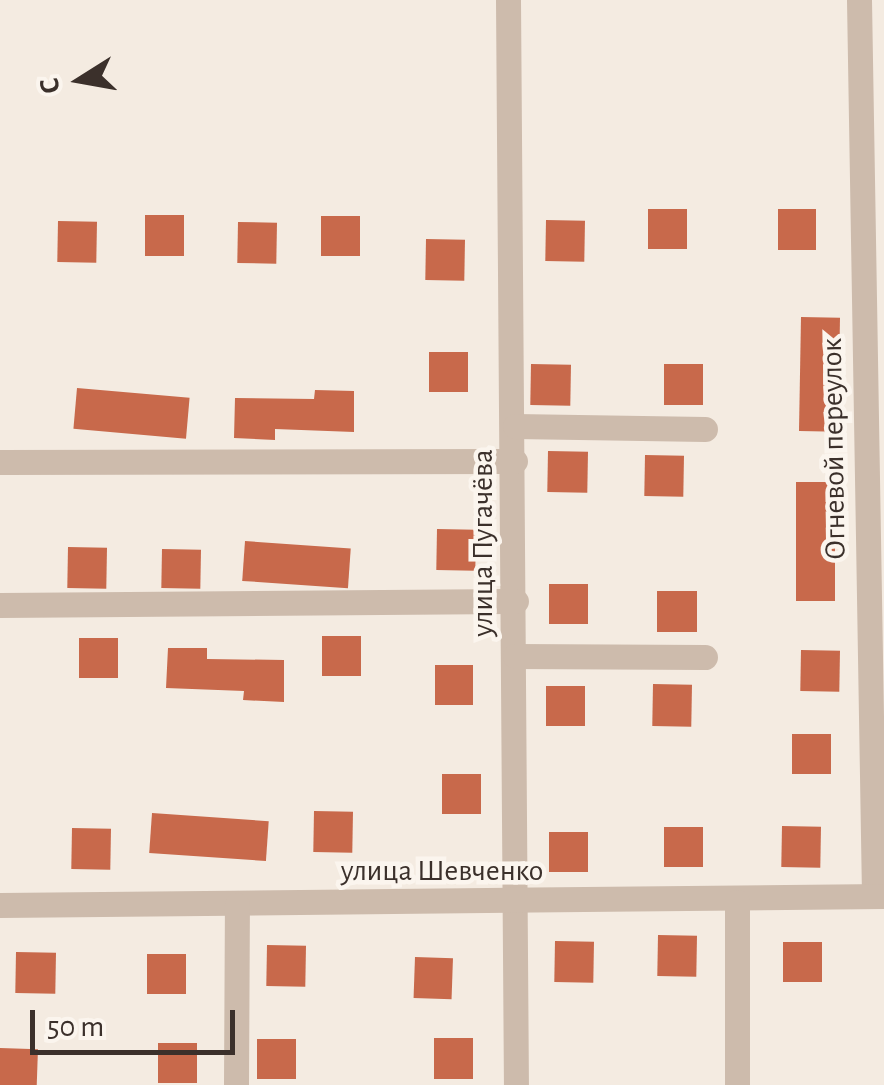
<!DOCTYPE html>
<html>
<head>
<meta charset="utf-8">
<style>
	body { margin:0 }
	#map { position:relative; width:884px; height:1085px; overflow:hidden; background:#f4ebe1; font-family:"Alegreya Sans",sans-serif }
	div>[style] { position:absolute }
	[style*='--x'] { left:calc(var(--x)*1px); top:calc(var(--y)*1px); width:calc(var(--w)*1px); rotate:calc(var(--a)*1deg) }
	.building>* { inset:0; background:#c8694b; transform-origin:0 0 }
	.minor>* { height:25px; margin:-12.5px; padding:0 12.5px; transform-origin:12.5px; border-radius:12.5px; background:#cdbbac }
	span { translate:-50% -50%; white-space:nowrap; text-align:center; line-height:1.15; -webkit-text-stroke:9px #fbf5ee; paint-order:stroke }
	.street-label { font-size:30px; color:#3b302b }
	.north { position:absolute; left:30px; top:30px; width:100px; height:100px; -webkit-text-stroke:8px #fbf5ee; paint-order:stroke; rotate:259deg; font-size:28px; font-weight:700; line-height:40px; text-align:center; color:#3b302b }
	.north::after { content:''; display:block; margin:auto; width:35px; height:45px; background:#3b302b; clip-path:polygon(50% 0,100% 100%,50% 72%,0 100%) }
	.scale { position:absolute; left:30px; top:1010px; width:205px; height:45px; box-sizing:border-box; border:5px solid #3b302b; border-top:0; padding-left:12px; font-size:30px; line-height:35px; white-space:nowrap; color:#3b302b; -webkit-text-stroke:8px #fbf5ee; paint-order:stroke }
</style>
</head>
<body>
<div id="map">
	<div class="building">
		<div style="left:648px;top:209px;width:39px;height:40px"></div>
		<div style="left:778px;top:209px;width:38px;height:41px"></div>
		<div style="left:145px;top:215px;width:39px;height:41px"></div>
		<div style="left:321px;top:216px;width:39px;height:40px"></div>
		<div style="left:546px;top:220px;width:39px;height:41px;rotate:1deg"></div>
		<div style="left:58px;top:221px;width:39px;height:41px;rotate:1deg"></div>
		<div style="left:238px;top:222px;width:39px;height:41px;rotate:1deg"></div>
		<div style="left:426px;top:239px;width:39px;height:41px;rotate:1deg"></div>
		<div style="left:801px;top:317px;width:39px;height:114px;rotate:1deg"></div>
		<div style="left:429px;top:352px;width:39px;height:40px"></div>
		<div style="left:531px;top:364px;width:40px;height:41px;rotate:1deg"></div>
		<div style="left:664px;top:364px;width:39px;height:41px"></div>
		<div style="left:77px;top:388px;width:113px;height:41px;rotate:5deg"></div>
		<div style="clip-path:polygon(315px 390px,354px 391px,354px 432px,275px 429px,275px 440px,234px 438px,235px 398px,314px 399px)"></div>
		<div style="left:548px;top:451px;width:40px;height:41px;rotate:1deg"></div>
		<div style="left:645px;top:455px;width:39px;height:41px;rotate:1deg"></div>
		<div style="left:796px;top:482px;width:39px;height:119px"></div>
		<div style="left:437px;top:529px;width:39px;height:41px;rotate:1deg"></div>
		<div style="left:245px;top:541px;width:106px;height:40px;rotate:4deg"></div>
		<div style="left:68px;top:547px;width:39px;height:41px;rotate:1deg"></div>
		<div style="left:162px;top:549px;width:39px;height:39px;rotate:1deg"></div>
		<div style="left:549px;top:584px;width:39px;height:40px"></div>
		<div style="left:657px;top:591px;width:40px;height:41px"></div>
		<div style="left:322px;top:636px;width:39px;height:40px"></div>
		<div style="left:79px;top:638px;width:39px;height:40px"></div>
		<div style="clip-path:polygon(168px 648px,207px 648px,207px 659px,284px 660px,284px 702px,243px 700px,244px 691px,166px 688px)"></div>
		<div style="left:801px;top:650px;width:39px;height:41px;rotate:1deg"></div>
		<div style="left:435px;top:665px;width:38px;height:40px"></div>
		<div style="left:653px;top:684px;width:39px;height:42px;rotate:1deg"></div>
		<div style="left:546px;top:686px;width:39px;height:40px"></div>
		<div style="left:792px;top:734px;width:39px;height:40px"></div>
		<div style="left:442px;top:774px;width:39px;height:40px"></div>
		<div style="left:314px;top:811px;width:39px;height:41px;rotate:1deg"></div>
		<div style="left:152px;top:813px;width:117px;height:40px;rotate:4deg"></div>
		<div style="left:782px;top:826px;width:39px;height:41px;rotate:1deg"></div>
		<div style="left:664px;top:827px;width:39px;height:40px"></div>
		<div style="left:72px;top:828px;width:39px;height:41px;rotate:1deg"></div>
		<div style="left:549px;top:832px;width:39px;height:40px"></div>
		<div style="left:658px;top:935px;width:39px;height:41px;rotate:1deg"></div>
		<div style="left:555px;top:941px;width:39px;height:41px;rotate:1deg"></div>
		<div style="left:783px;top:942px;width:39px;height:40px"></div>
		<div style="left:267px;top:945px;width:39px;height:41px;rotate:1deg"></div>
		<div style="left:16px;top:952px;width:40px;height:41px;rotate:1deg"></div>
		<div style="left:147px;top:954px;width:39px;height:40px"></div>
		<div style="left:415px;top:957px;width:38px;height:41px;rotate:2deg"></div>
		<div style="left:434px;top:1038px;width:39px;height:41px"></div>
		<div style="left:257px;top:1039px;width:39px;height:40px"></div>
		<div style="left:158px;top:1043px;width:39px;height:40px"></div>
		<div style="left:0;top:1048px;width:38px;height:37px;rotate:2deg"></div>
	</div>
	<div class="minor">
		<div style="--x:508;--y:0;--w:1085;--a:89.58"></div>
		<div style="--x:859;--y:0;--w:896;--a:89.04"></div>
		<div style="--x:515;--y:426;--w:190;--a:0.9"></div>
		<div style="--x:0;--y:462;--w:515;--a:-0.11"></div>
		<div style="--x:0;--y:605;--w:516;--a:-0.44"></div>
		<div style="--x:515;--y:656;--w:190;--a:0.3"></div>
		<div style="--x:0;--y:905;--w:884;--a:-0.58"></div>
		<div style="--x:236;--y:1085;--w:180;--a:-89.7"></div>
		<div style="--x:737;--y:1085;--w:183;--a:-90"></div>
	</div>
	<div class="street-label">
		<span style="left:834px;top:449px;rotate:-91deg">Огневой переулок</span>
		<span style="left:483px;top:543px;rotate:-90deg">улица Пугачёва</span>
		<span style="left:442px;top:871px">улица Шевченко</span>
	</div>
	<div class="north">С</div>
	<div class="scale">50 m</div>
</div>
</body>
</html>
